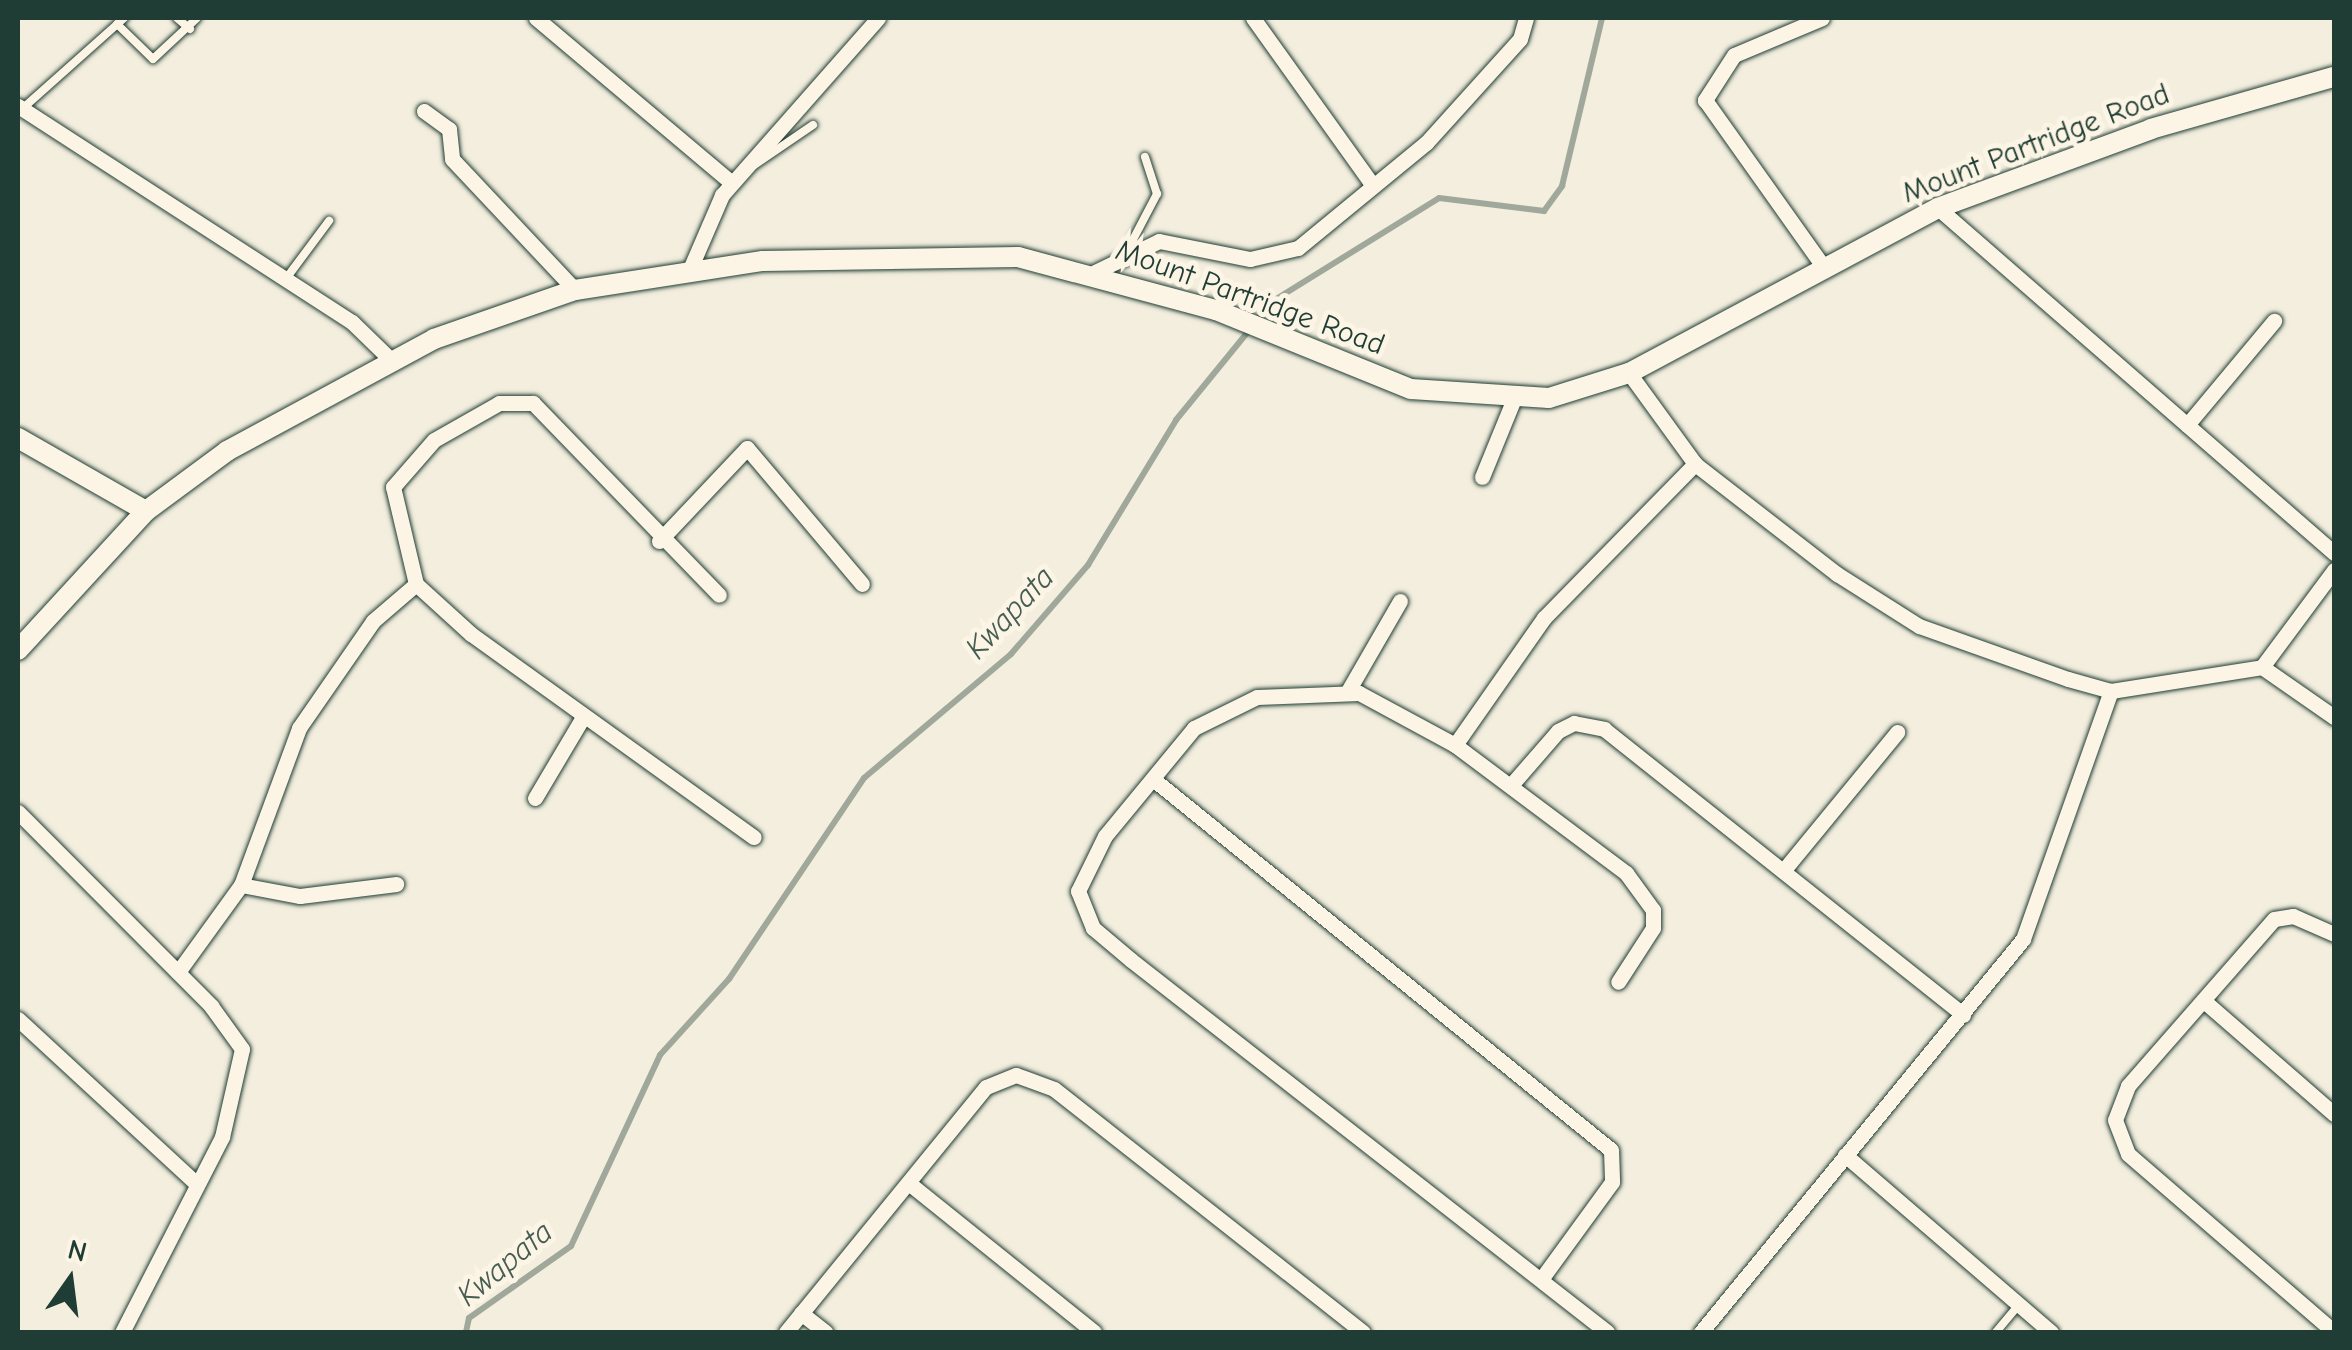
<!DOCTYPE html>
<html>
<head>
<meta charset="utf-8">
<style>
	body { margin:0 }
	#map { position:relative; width:2352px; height:1350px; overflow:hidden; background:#f3eede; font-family:"Comic Neue",sans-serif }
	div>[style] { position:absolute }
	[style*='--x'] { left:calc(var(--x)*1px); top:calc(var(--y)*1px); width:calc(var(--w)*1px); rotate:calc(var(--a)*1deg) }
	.stream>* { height:6px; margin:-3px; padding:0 3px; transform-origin:3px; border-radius:3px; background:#a0a89b }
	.roads { filter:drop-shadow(0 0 2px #1f3d34) drop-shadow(0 0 2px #1f3d34) }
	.service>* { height:8px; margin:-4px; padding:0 4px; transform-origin:4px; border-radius:4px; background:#fcf5e5 }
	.minor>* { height:15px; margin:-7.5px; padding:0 7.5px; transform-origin:7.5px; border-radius:7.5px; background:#fcf5e5 }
	.tertiary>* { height:20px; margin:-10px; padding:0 10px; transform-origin:10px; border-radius:10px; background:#fcf5e5 }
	span { translate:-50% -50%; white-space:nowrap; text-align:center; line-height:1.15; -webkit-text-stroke:10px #fcf5e5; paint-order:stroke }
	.street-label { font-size:30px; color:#1f3d34 }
	.water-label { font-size:32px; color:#465d53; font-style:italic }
	.frame { position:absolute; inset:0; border:20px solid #1f3d34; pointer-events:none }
	.north { position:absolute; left:20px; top:1230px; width:100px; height:100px; -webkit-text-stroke:8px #fcf5e5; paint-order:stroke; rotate:14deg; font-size:28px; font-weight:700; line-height:40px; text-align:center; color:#1f3d34 }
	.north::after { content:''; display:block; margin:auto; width:35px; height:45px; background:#1f3d34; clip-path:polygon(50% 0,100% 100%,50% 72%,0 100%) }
</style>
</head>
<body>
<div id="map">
	<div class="stream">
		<div style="--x:466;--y:1332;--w:14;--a:-78"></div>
		<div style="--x:469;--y:1318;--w:125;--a:-35.2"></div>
		<div style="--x:571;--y:1246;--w:211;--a:-65"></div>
		<div style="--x:660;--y:1055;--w:103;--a:-47.8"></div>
		<div style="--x:729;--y:979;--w:242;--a:-56.1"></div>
		<div style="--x:864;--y:778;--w:192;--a:-40.1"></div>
		<div style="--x:1011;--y:654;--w:118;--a:-49.1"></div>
		<div style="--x:1088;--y:565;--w:170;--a:-58.7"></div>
		<div style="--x:1176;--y:420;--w:154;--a:-50.8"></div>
		<div style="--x:1273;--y:301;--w:195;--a:-31.8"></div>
		<div style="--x:1439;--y:198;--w:106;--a:7.1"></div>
		<div style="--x:1544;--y:211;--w:31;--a:-54"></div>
		<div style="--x:1562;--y:186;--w:173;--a:-76.6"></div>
	</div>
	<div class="roads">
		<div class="service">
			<div style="--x:177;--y:18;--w:17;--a:40"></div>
			<div style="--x:117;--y:24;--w:50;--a:44.2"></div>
			<div style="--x:153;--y:59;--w:60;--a:-43"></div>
			<div style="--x:22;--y:109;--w:137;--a:-41.7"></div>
			<div style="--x:747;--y:170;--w:80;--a:-34.3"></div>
			<div style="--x:1126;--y:253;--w:67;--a:-62.3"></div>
			<div style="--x:1157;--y:194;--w:39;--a:-108"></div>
			<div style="--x:285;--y:280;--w:74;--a:-53.3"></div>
			<div style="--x:1996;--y:1332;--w:34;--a:-50"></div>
		</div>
		<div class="minor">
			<div style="--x:536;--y:18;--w:256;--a:40.1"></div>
			<div style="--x:1253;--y:18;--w:203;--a:54.4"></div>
			<div style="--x:1822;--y:18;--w:95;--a:157.2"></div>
			<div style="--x:1734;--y:55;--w:54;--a:122.8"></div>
			<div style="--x:1705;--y:100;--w:204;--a:54.6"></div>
			<div style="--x:18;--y:106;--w:398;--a:32.9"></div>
			<div style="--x:352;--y:322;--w:54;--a:44.3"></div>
			<div style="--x:424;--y:111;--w:31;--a:36"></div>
			<div style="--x:449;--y:129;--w:30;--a:84"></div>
			<div style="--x:452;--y:159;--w:180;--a:46.8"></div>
			<div style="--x:1938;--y:208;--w:525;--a:41.06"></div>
			<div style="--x:690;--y:269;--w:81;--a:-66.6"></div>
			<div style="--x:722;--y:195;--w:236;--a:-48.6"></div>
			<div style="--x:1095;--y:272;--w:71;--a:-25.8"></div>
			<div style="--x:1159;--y:241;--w:93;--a:11.2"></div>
			<div style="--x:1250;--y:259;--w:49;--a:-12.9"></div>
			<div style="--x:1298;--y:248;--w:166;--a:-39.4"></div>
			<div style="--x:1426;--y:143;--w:140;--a:-47.9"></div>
			<div style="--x:1520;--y:39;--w:22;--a:-74"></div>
			<div style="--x:1629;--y:373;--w:112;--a:54"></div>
			<div style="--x:1695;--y:464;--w:180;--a:37.8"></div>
			<div style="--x:1837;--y:574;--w:97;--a:32.4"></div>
			<div style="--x:1919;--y:626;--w:158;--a:19.6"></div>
			<div style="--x:2068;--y:679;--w:45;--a:15.6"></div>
			<div style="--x:2111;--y:691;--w:153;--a:-9"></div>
			<div style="--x:2262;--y:667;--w:121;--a:-53.4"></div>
			<div style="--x:2187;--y:425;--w:136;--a:-50.1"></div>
			<div style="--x:1482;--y:477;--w:82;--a:-67.8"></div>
			<div style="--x:659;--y:541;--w:128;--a:-46.6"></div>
			<div style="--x:747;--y:448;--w:178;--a:49.8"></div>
			<div style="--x:416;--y:584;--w:74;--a:42.3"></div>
			<div style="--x:471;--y:634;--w:348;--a:35.7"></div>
			<div style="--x:2262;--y:667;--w:88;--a:34.8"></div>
			<div style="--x:1348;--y:691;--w:104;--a:-60"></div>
			<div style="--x:1455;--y:745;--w:155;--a:-55"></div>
			<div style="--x:1544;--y:618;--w:216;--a:-45.6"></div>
			<div style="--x:1153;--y:779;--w:589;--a:39.01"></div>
			<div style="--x:1611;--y:1150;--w:32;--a:88"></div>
			<div style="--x:1612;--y:1182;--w:119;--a:126.1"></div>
			<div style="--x:1512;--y:784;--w:70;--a:-49"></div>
			<div style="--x:1558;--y:731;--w:18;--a:-27"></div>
			<div style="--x:1574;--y:723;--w:31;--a:11"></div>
			<div style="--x:1604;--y:729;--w:459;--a:38.5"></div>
			<div style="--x:535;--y:798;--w:94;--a:-59.3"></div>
			<div style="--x:18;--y:812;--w:274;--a:45.1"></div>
			<div style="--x:211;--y:1006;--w:53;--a:54.2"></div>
			<div style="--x:242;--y:1049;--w:90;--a:102.8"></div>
			<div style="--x:222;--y:1137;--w:219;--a:117.1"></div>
			<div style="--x:1783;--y:871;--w:180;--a:-50.6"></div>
			<div style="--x:241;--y:885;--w:60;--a:10.6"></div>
			<div style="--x:300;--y:896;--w:97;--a:-7.1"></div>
			<div style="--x:2334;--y:934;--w:45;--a:-156.3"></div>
			<div style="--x:2293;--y:916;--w:19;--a:171"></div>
			<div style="--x:2274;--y:919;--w:222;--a:131.2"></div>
			<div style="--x:2128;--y:1086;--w:36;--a:111"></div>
			<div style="--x:2115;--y:1120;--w:36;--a:69"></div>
			<div style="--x:2128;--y:1154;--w:272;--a:40.8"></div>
			<div style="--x:178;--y:972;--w:107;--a:-54.1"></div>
			<div style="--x:241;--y:885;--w:167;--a:-69.7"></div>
			<div style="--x:299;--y:728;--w:130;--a:-55.3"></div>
			<div style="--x:373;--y:621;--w:57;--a:-40.7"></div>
			<div style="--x:416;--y:584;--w:100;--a:-103.3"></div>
			<div style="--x:393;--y:487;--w:62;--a:-48.9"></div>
			<div style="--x:434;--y:440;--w:75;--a:-29.6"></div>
			<div style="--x:499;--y:403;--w:34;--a:0"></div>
			<div style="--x:533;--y:403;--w:267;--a:45.9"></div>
			<div style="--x:2204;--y:1001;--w:172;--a:41"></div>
			<div style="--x:18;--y:1019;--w:242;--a:42.7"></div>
			<div style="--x:1845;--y:1155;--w:272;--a:40.7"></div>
			<div style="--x:910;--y:1184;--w:236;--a:38.8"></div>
			<div style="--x:801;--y:1313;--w:31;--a:38"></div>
			<div style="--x:786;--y:1332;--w:316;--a:-50.8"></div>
			<div style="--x:986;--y:1087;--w:32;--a:-22"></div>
			<div style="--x:1016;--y:1075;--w:40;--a:20.2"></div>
			<div style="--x:1054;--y:1089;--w:393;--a:38.2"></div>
			<div style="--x:1607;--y:1332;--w:604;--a:-141.99"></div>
			<div style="--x:1131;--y:960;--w:50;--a:-139.9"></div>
			<div style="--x:1093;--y:928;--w:40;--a:-112"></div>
			<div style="--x:1078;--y:891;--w:61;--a:-63.9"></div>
			<div style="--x:1105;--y:836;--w:140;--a:-50.5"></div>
			<div style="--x:1194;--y:728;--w:70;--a:-26.2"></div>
			<div style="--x:1257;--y:697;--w:102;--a:-2.2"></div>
			<div style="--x:1359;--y:693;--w:109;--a:28.4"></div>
			<div style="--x:1455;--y:745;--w:214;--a:36.8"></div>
			<div style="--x:1626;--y:873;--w:46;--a:53.9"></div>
			<div style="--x:1653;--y:910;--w:18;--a:90"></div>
			<div style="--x:1653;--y:928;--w:64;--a:122.9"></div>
			<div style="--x:1701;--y:1332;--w:508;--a:-50.67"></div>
			<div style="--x:2023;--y:939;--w:263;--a:-70.5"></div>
		</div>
		<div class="tertiary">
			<div style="--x:18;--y:438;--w:147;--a:29.7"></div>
			<div style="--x:18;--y:650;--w:189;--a:-47.4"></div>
			<div style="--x:146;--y:511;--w:101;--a:-36.5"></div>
			<div style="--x:227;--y:451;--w:235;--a:-28.4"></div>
			<div style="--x:434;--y:339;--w:149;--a:-19.2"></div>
			<div style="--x:575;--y:290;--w:190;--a:-8.8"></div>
			<div style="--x:763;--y:261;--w:255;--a:-0.9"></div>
			<div style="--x:1018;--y:257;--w:205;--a:15"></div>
			<div style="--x:1216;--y:310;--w:210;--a:22.1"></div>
			<div style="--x:1411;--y:389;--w:138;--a:3.7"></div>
			<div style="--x:1549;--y:398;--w:84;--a:-17.4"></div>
			<div style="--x:1629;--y:373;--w:350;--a:-28.1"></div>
			<div style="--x:1938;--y:208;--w:227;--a:-20.3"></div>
			<div style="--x:2151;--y:129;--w:190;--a:-15.9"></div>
		</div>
	</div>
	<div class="street-label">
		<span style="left:2036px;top:144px;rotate:-21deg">Mount Partridge Road</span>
		<span style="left:1250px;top:298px;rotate:20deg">Mount Partridge Road</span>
	</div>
	<div class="water-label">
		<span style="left:1010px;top:613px;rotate:-47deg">Kwapata</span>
		<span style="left:505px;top:1264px;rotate:-40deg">Kwapata</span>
	</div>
	<div class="frame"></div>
	<div class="north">N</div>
</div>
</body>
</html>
